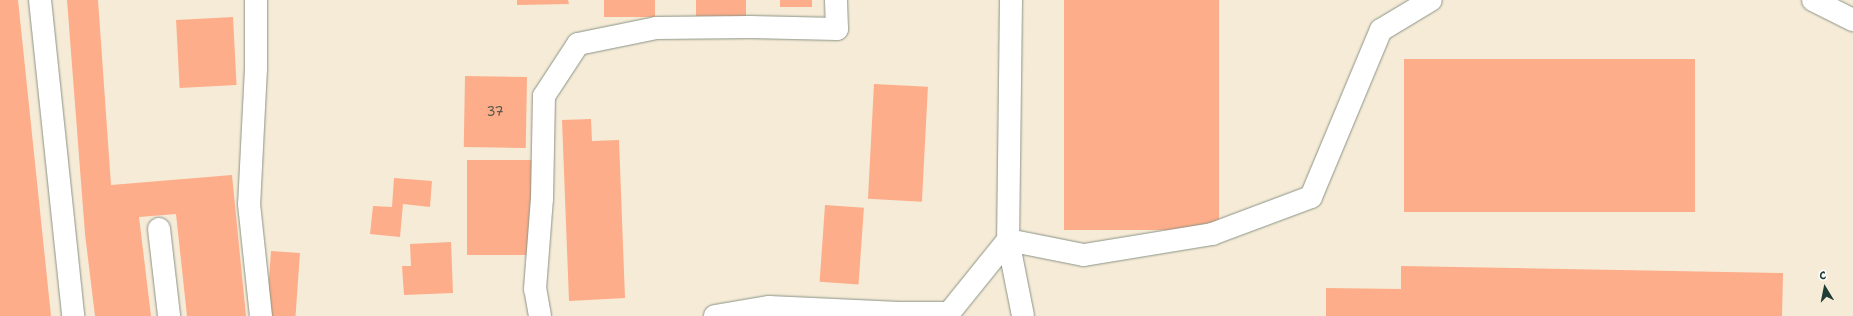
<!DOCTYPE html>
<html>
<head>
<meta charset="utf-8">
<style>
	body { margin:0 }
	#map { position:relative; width:1853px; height:316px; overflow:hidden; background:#f6ebd7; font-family:"Shantell Sans",sans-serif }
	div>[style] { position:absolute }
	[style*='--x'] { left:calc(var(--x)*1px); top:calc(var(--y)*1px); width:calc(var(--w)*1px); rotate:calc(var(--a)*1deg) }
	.building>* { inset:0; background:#fdad89; transform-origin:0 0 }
	.roads { filter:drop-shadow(0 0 1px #8a9486) drop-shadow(0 0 1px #8a9486) }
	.minor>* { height:22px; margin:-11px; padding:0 11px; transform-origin:11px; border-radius:11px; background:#fff }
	span { translate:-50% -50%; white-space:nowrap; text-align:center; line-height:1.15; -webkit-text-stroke:3px #fff; paint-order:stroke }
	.number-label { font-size:13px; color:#565949 }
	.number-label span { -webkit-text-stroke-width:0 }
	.north { position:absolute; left:1805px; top:268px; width:40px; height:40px; -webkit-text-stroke:3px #fff; paint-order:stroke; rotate:350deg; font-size:11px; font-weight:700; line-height:16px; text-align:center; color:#1f3d34 }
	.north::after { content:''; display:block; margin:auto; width:14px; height:18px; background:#1f3d34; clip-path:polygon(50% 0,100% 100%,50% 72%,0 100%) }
</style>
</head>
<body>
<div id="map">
	<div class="building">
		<div style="clip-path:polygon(0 0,18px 0,51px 316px,0 316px)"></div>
		<div style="clip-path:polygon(67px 0,98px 0,111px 185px,232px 175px,246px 316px,187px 316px,176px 214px,139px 217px,151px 316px,95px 316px,85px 234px)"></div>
		<div style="clip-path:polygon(517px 0,568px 0,569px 4px,517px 5px)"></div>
		<div style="left:604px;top:0;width:51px;height:17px"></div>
		<div style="left:696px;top:0;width:50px;height:16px"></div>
		<div style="left:780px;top:0;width:32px;height:7px"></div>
		<div style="left:1064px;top:0;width:155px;height:230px"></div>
		<div style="left:233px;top:17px;width:68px;height:57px;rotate:87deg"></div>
		<div style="left:1404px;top:59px;width:291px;height:153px"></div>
		<div style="left:465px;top:76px;width:62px;height:71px;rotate:1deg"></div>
		<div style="left:874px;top:84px;width:54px;height:115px;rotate:3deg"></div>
		<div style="clip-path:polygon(591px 119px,592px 141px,619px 140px,625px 298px,569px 301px,562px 120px)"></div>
		<div style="left:467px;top:160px;width:66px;height:95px"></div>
		<div style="clip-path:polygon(394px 178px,432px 181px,430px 207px,403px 204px,400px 237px,370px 234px,373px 206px,392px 207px)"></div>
		<div style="left:825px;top:205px;width:39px;height:77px;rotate:4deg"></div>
		<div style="clip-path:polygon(451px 242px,453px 293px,404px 295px,402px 266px,411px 266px,410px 244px)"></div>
		<div style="left:271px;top:251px;width:29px;height:65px;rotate:4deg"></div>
		<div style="clip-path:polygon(1401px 266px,1783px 273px,1782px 316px,1326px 316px,1326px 288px,1401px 289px)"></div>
	</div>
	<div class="roads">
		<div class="minor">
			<div style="--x:40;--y:0;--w:318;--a:84"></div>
			<div style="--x:256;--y:0;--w:68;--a:90"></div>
			<div style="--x:256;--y:68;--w:136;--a:92.9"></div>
			<div style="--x:249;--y:204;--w:113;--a:83.9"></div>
			<div style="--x:1011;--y:0;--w:240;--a:90.7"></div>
			<div style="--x:1008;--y:240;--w:77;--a:78.8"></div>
			<div style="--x:1813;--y:0;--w:45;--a:26.6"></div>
			<div style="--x:159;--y:229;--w:88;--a:83.4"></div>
			<div style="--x:1008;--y:240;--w:77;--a:11.2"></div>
			<div style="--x:1084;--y:255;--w:130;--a:-9.3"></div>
			<div style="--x:1212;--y:234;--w:106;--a:-20.5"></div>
			<div style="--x:1311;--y:197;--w:181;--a:-67.3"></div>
			<div style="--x:1381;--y:30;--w:58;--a:-31"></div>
			<div style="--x:540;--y:316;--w:27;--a:-100"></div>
			<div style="--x:535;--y:289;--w:90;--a:-85.6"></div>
			<div style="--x:542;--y:199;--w:103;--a:-88.9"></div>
			<div style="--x:544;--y:96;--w:62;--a:-56.8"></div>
			<div style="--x:578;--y:44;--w:80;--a:-11.6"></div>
			<div style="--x:656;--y:28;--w:94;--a:-0.6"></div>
			<div style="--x:750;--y:27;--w:87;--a:1.3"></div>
			<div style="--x:837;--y:29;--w:29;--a:-92"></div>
			<div style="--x:715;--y:316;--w:55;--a:-9.5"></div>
			<div style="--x:769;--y:307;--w:130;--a:2.6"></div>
			<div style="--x:899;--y:313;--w:50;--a:0"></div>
			<div style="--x:949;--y:313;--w:94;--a:-51.1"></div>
		</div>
	</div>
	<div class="number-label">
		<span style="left:495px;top:112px">37</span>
	</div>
	<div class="north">С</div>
</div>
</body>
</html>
